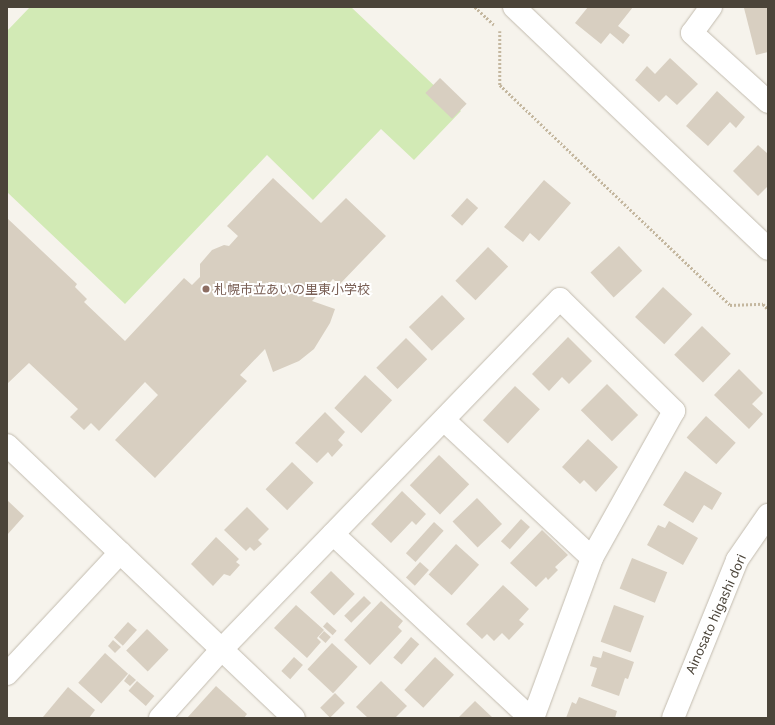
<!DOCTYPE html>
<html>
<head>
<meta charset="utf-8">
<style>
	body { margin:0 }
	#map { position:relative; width:775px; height:725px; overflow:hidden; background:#f6f3ec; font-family:"Noto Sans","Noto Sans JP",sans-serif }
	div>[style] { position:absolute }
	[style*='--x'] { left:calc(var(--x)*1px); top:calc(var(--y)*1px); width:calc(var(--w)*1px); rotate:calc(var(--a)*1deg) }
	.green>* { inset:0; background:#d2eab5 }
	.building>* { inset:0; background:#d8cfc1; transform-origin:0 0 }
	.path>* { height:2.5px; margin-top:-1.25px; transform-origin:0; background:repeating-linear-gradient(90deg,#c4b79f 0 2px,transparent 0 4px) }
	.roads { filter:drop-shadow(0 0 1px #c2bbae) drop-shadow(0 0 1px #c2bbae) }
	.minor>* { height:22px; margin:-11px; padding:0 11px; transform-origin:11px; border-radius:11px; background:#fff }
	.dots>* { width:11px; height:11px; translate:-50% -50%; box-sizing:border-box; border:2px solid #fff; border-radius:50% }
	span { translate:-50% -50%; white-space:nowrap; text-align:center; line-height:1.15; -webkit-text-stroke:4px #fff; paint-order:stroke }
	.education-label { font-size:13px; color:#785e54 }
	.left { translate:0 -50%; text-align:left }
	.street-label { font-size:13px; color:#4b4439 }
	.frame { position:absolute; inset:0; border:8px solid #4b4439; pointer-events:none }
</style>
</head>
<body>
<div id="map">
	<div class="green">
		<div style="clip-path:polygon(30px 7px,351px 7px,461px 111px,414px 160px,381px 129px,313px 200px,267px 155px,125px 304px,7px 192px,7px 31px)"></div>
	</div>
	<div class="building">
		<div style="clip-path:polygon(588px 7px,633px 7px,618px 26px,630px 35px,623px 44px,610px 33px,601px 44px,575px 23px)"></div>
		<div style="clip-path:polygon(749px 7px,768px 7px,768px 52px,756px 55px,744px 8px)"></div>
		<div style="clip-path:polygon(670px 58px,698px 84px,677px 105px,666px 95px,659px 102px,635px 80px,647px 66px,655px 74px)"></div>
		<div style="left:440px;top:78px;width:37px;height:21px;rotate:44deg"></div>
		<div style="clip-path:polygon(717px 91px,745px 117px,736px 128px,730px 122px,708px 146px,686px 126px)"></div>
		<div style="clip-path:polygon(758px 145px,768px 154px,768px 186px,758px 196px,733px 171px)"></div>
		<div style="clip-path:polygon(273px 178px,321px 223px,346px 198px,386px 236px,339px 285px,333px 279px,312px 301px,335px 309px,330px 323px,314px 349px,299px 361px,273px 372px,265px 349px,240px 375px,247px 381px,155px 478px,115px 440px,158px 395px,145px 382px,99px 431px,91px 423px,84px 430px,70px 417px,78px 409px,29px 363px,7px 384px,7px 218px,77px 284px,75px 287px,87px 299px,84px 302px,125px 341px,184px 278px,192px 285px,200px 277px,200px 264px,212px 250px,224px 245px,229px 246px,238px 236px,227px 226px)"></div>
		<div style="clip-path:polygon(544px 180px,571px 203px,539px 241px,530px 233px,523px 242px,504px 227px)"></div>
		<div style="left:467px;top:198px;width:15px;height:24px;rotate:42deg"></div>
		<div style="left:619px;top:246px;width:34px;height:39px;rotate:47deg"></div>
		<div style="left:488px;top:247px;width:28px;height:47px;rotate:44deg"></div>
		<div style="left:663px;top:287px;width:40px;height:41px;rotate:43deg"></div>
		<div style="left:442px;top:295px;width:33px;height:46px;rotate:46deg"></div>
		<div style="left:702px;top:326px;width:40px;height:40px;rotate:44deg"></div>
		<div style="clip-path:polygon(568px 337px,592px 361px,569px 384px,562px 377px,549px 391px,532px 374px)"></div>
		<div style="left:406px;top:338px;width:30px;height:42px;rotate:45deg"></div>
		<div style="clip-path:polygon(739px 369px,763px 393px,752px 404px,763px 414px,749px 429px,714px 395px)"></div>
		<div style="left:365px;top:375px;width:37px;height:45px;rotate:43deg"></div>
		<div style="left:607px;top:384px;width:44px;height:37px;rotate:45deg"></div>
		<div style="left:515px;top:386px;width:34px;height:47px;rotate:43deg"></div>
		<div style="clip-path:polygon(325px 412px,345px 432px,338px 440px,343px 445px,332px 457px,328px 452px,317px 463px,295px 443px)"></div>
		<div style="left:706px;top:416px;width:40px;height:29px;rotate:42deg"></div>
		<div style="clip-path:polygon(588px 439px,618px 467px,596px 492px,584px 480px,580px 484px,562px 467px)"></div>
		<div style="left:439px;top:455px;width:42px;height:42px;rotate:44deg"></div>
		<div style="left:292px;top:462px;width:30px;height:38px;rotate:44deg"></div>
		<div style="clip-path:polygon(685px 471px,722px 493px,712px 510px,704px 505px,693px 523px,663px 505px)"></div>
		<div style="clip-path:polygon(402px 491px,426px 514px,416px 525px,412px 521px,391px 543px,371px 524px)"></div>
		<div style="left:477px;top:498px;width:36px;height:34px;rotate:46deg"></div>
		<div style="clip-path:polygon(7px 500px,24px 516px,7px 535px)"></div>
		<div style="clip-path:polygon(247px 507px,269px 529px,258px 540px,262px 544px,254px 551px,250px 547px,246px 551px,224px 530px)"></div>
		<div style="left:521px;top:519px;width:12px;height:30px;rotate:42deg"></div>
		<div style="clip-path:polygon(669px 521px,698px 538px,683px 565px,647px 545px,658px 525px,665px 528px)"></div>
		<div style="left:434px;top:522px;width:13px;height:42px;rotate:42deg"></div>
		<div style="clip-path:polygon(542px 530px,568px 555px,555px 567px,558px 570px,548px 580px,546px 577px,536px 587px,510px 563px)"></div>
		<div style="clip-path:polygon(216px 537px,239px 559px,236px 562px,240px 565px,230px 576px,224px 574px,213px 586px,191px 564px)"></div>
		<div style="left:456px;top:544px;width:31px;height:41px;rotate:42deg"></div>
		<div style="left:632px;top:558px;width:38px;height:33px;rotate:22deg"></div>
		<div style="left:420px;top:562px;width:12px;height:21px;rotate:42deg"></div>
		<div style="left:331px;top:571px;width:33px;height:30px;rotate:44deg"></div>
		<div style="clip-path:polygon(503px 585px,529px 609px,519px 620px,524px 624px,509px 640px,502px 633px,494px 641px,487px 634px,482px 639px,466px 624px)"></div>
		<div style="left:364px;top:596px;width:10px;height:28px;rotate:45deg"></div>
		<div style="clip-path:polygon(381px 601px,403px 621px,398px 627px,402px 631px,370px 665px,344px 640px)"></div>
		<div style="clip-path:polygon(296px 605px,324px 630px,317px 638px,321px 642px,307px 658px,274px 628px)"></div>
		<div style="left:614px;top:605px;width:32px;height:39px;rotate:20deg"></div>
		<div style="left:128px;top:622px;width:12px;height:21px;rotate:42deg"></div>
		<div style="left:327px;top:622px;width:13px;height:6px;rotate:42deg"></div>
		<div style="left:147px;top:629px;width:30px;height:30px;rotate:44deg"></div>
		<div style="left:324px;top:631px;width:9px;height:8px;rotate:41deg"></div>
		<div style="left:411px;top:637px;width:11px;height:27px;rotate:41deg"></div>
		<div style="clip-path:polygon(113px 640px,121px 647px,115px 653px,108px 646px)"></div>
		<div style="left:332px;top:643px;width:35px;height:36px;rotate:43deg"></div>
		<div style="clip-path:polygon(603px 651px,634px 662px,628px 679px,625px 678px,619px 696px,591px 686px,597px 668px,590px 666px,593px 656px,601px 658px)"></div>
		<div style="left:105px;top:653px;width:31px;height:40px;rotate:42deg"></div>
		<div style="left:294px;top:657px;width:12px;height:19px;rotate:42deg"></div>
		<div style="left:435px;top:657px;width:26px;height:45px;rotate:43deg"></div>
		<div style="clip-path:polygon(129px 674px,136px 680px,130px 686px,124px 681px)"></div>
		<div style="left:137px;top:681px;width:23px;height:13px;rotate:41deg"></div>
		<div style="clip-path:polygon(381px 681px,407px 706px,395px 718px,368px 718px,356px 707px)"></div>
		<div style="clip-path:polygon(216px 686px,247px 714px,244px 718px,187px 718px)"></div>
		<div style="clip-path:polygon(68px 687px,95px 710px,89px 718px,44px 718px,43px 717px)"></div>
		<div style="left:335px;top:693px;width:14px;height:21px;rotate:45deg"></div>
		<div style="clip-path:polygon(579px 697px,617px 711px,615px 718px,566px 718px,572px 702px,576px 704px)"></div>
		<div style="clip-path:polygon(475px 701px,493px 718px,458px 718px)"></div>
	</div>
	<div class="path">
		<div style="--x:475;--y:7;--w:26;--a:43"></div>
		<div style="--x:500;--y:31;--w:54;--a:90"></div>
		<div style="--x:500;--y:85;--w:318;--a:43.7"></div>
		<div style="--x:730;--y:305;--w:33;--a:-2"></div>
		<div style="--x:763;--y:304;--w:7;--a:45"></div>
	</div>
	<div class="roads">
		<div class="minor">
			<div style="--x:514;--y:7;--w:351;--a:43.6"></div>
			<div style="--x:711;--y:7;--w:32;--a:126"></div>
			<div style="--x:692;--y:33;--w:103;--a:42.2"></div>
			<div style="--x:444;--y:420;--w:202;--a:43"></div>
			<div style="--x:7;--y:445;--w:396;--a:43.6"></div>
			<div style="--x:333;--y:534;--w:270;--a:43"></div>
			<div style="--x:7;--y:674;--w:166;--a:-47"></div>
			<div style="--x:160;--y:718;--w:91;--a:-48.1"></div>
			<div style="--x:221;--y:650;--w:488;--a:-46"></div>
			<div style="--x:560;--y:299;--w:160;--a:44.5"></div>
			<div style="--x:674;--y:411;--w:168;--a:119.2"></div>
			<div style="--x:592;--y:558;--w:171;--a:110.2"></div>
			<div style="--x:673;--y:718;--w:170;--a:-67.9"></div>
			<div style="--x:737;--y:560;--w:55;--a:-55.4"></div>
		</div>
	</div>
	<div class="dots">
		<div style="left:206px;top:289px;background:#8d6e63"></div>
	</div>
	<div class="education-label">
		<span class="left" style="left:214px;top:289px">札幌市立あいの里東小学校</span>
	</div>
	<div class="street-label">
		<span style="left:716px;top:614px;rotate:-66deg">Ainosato higashi dori</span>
	</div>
	<div class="frame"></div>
</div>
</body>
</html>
